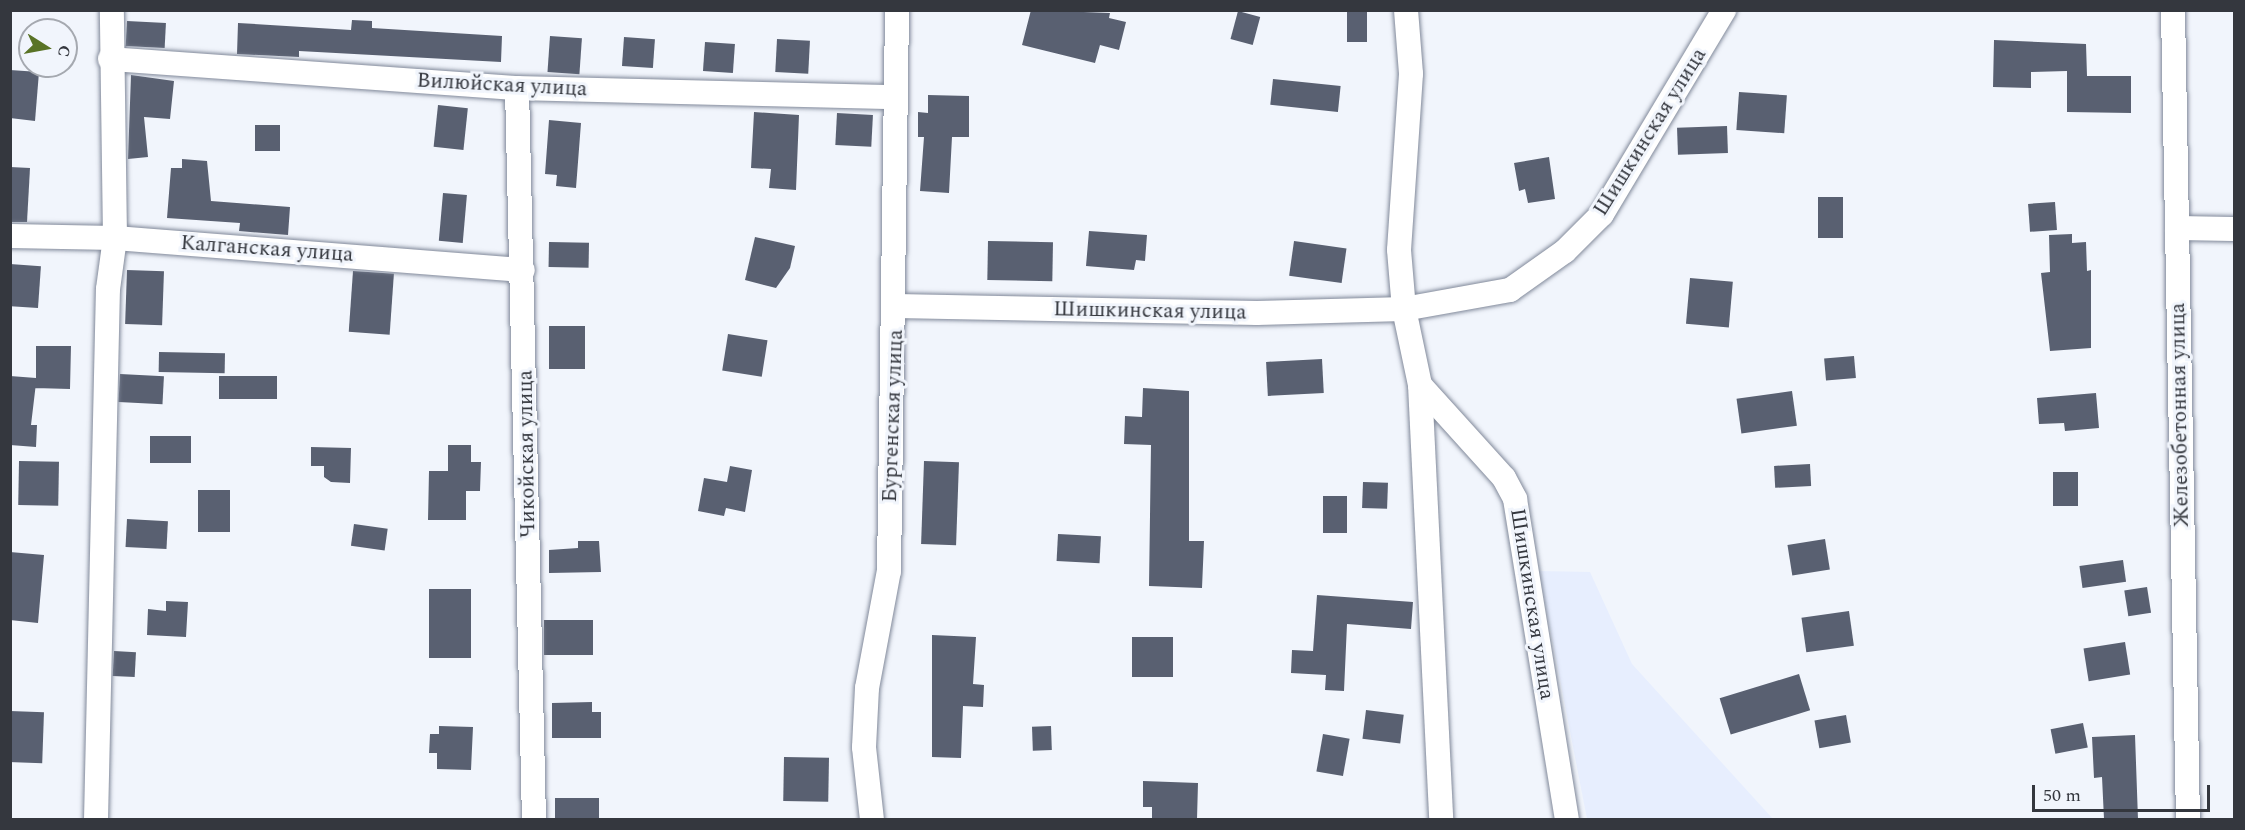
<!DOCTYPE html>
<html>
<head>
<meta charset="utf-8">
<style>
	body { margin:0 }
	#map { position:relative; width:2245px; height:830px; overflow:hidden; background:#f1f5fc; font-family:Spectral,serif }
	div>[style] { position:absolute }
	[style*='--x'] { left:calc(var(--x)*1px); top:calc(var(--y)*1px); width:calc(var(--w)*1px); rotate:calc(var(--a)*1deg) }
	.built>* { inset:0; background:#e7eefe }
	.building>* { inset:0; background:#596071; transform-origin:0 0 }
	.roads { filter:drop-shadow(0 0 2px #81899a) drop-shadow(0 0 2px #81899a) }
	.minor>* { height:24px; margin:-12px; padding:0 12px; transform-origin:12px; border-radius:12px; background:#fff }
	span { translate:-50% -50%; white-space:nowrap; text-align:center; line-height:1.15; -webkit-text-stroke:6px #f1f5fc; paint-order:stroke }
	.street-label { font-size:21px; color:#34373e }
	.frame { position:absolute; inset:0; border:12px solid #34373e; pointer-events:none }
	.north { position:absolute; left:18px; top:18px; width:60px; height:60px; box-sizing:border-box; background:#f1f5fc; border:2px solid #a5a9b0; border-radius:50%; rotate:101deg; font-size:16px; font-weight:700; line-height:24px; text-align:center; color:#34373e }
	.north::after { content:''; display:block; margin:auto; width:21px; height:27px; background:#597326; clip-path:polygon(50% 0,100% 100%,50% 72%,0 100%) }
	.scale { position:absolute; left:2032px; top:785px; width:178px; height:27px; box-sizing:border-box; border:3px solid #34373e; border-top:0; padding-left:8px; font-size:18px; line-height:21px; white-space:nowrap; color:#34373e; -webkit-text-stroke:4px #f1f5fc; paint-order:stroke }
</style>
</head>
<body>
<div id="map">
	<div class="built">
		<div style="clip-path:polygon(1539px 571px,1590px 572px,1632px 664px,1773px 819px,1587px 819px)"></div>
	</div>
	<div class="building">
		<div style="clip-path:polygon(1031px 10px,1110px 13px,1109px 18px,1126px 22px,1119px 50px,1100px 45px,1095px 63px,1022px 45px)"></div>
		<div style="left:1347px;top:10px;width:20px;height:32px"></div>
		<div style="left:1238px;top:11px;width:23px;height:29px;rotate:15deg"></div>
		<div style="clip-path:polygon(352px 20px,372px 21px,372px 28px,502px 36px,501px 62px,299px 51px,299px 57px,237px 54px,238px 23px,351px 30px)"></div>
		<div style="left:127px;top:21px;width:39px;height:25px;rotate:3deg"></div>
		<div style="left:550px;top:36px;width:32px;height:36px;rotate:4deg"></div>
		<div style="left:624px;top:37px;width:31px;height:29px;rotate:4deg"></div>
		<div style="left:777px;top:39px;width:33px;height:33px;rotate:3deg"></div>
		<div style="clip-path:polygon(1994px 40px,2086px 44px,2087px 76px,2131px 76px,2131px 113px,2067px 112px,2067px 71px,2031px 72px,2031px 88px,1993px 87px)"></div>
		<div style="left:705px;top:42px;width:30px;height:29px;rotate:4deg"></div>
		<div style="clip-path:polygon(10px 70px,39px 72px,35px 121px,10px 118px)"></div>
		<div style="clip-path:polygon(131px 75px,174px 81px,170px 119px,144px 117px,148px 157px,128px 159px)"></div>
		<div style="left:1273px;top:79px;width:68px;height:26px;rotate:6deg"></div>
		<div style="left:1739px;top:92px;width:48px;height:38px;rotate:4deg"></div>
		<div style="clip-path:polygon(928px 95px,969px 96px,969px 137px,952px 137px,949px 193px,920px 191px,924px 137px,918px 137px,918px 112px,928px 113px)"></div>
		<div style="left:438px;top:105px;width:30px;height:42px;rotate:6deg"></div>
		<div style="clip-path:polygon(754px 112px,799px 115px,796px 190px,769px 188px,771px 169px,751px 168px)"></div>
		<div style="left:837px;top:113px;width:36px;height:32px;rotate:3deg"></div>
		<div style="clip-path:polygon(549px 120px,581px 123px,576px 188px,556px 186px,557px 175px,545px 174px)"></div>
		<div style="left:255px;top:125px;width:25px;height:26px"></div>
		<div style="left:1727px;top:126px;width:27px;height:50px;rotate:88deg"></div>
		<div style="clip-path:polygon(1549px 157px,1555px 199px,1528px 203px,1525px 189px,1519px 191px,1514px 163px)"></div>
		<div style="clip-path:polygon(182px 159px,207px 161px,211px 201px,290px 207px,288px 235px,239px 231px,240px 223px,167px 218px,171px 168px,182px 168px)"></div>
		<div style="clip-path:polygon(10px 167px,30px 168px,27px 222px,10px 222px)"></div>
		<div style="left:443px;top:193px;width:24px;height:48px;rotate:5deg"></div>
		<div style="left:1818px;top:197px;width:25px;height:41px"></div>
		<div style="left:2055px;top:202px;width:28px;height:27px;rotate:86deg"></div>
		<div style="clip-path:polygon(1089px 231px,1147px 235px,1145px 261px,1136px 260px,1134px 270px,1086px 266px)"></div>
		<div style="clip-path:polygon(2072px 234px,2072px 243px,2086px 242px,2087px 271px,2091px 270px,2091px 348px,2050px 351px,2041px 273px,2050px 272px,2049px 235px)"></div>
		<div style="clip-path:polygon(755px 237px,795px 246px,790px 268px,776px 288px,745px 280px)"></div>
		<div style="left:988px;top:241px;width:65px;height:39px;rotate:1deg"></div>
		<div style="left:1294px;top:241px;width:53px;height:35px;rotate:8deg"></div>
		<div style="left:549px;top:242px;width:40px;height:25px;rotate:1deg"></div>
		<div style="left:10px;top:264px;width:31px;height:42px;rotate:4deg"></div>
		<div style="left:127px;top:270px;width:37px;height:54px;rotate:2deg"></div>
		<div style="left:353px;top:271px;width:41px;height:61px;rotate:4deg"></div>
		<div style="left:1690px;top:278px;width:43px;height:46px;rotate:5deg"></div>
		<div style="left:549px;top:326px;width:36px;height:43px"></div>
		<div style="left:728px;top:334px;width:40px;height:37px;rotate:9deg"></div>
		<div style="clip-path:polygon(36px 346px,71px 346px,70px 389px,35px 388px,36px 383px,31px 425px,37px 425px,36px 447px,10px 445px,10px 376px,36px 378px)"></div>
		<div style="left:159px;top:352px;width:66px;height:20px;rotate:1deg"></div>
		<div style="left:1854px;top:356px;width:22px;height:30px;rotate:85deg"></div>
		<div style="left:1322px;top:359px;width:34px;height:56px;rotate:87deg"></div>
		<div style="left:120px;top:374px;width:44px;height:28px;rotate:3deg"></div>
		<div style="left:277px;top:376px;width:23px;height:58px;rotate:90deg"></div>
		<div style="clip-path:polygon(1143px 388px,1189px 391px,1189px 541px,1204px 541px,1202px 588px,1149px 586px,1151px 445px,1124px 444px,1125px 416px,1142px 417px)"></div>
		<div style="left:1792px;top:391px;width:35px;height:56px;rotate:82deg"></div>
		<div style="clip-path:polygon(2096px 393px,2099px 428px,2065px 431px,2064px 423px,2039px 424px,2037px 398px)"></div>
		<div style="left:191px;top:436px;width:27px;height:41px;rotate:90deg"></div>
		<div style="clip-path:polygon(448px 445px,471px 445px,471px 462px,481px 462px,480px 491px,466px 491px,466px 520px,428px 520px,429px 471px,448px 471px)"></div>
		<div style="clip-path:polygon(311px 447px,351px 448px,350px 483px,331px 482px,324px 477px,324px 466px,311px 466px)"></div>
		<div style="left:19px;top:461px;width:40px;height:44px;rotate:1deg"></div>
		<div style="left:924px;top:461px;width:35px;height:83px;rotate:2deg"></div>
		<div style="left:1810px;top:464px;width:22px;height:36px;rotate:87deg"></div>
		<div style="clip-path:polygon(730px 466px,752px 470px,745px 512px,726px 508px,724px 516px,698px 511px,704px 478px,727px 482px)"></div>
		<div style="left:2053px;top:472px;width:25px;height:34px"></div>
		<div style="left:1363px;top:482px;width:25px;height:26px;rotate:2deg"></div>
		<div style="left:198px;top:490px;width:32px;height:42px"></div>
		<div style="left:1323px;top:496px;width:24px;height:37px"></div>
		<div style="left:127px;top:519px;width:41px;height:28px;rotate:3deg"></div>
		<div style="left:354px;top:524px;width:34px;height:22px;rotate:8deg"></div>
		<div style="left:1058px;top:534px;width:43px;height:27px;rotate:3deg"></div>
		<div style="left:1825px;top:539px;width:31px;height:38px;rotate:81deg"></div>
		<div style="clip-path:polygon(578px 541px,599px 541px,601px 572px,549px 573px,549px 550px,578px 548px)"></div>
		<div style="clip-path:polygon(10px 552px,44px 555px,38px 623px,10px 620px)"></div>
		<div style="left:2123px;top:560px;width:22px;height:44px;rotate:82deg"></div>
		<div style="left:2147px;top:587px;width:26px;height:23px;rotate:81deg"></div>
		<div style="left:429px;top:589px;width:42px;height:69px"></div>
		<div style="clip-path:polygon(1317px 595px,1413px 602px,1411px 629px,1347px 624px,1344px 691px,1325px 690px,1326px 675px,1291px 673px,1292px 650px,1313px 651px)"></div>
		<div style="clip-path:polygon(166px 601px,188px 602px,186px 637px,147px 635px,148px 609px,166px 611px)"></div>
		<div style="left:1849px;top:611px;width:35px;height:48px;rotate:82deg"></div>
		<div style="left:544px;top:620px;width:49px;height:35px"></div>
		<div style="clip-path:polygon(932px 635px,976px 637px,973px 684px,984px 685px,983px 707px,963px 706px,961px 758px,932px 757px)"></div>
		<div style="left:1132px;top:637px;width:41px;height:40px"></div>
		<div style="left:2125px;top:642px;width:33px;height:42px;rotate:81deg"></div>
		<div style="left:114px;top:651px;width:22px;height:25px;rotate:3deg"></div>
		<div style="left:1799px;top:674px;width:38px;height:83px;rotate:73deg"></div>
		<div style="clip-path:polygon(592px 702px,592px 712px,601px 712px,601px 738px,552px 738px,552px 703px)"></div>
		<div style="left:1366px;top:710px;width:38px;height:29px;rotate:7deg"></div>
		<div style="left:10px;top:711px;width:34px;height:51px;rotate:2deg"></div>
		<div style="left:1846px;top:715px;width:28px;height:32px;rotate:80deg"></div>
		<div style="left:2083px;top:723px;width:25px;height:33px;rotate:79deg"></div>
		<div style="clip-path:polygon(439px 726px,473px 727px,471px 770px,437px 769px,437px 753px,429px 753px,430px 734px,439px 734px)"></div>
		<div style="left:1051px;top:726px;width:24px;height:19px;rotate:88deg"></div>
		<div style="left:1323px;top:734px;width:27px;height:38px;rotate:10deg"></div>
		<div style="clip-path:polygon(2135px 735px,2138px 819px,2104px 819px,2102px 777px,2094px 778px,2092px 737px)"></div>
		<div style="left:784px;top:757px;width:45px;height:44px;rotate:1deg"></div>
		<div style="clip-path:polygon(1143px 781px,1198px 783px,1197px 819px,1152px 819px,1152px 807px,1143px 807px)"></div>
		<div style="left:599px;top:798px;width:21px;height:44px;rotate:90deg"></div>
	</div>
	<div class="roads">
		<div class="minor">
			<div style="--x:1406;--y:10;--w:64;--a:85.5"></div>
			<div style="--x:1411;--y:74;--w:176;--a:93.9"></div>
			<div style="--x:1399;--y:250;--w:59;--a:85.2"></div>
			<div style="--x:1404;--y:309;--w:78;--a:78.1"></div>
			<div style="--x:1420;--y:385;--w:436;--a:87.2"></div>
			<div style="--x:2173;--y:10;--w:810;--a:88.94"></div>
			<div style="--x:110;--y:59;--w:408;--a:4.1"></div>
			<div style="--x:517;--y:88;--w:378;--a:1.4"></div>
			<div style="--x:517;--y:88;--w:732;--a:88.67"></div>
			<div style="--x:2177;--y:228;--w:57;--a:1"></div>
			<div style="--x:10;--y:236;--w:105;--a:1.1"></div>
			<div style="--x:115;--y:238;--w:409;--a:4.5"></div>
			<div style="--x:896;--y:306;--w:361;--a:1.1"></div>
			<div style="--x:1257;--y:313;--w:147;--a:-1.6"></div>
			<div style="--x:1404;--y:309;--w:108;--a:-10.2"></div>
			<div style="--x:1510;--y:290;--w:67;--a:-35.3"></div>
			<div style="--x:1565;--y:251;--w:52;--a:-45"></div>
			<div style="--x:1602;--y:214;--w:238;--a:-59.1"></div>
			<div style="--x:1420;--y:385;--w:125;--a:47.9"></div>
			<div style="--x:1504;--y:478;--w:24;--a:62"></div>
			<div style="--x:1515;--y:499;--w:325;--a:80.8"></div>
			<div style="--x:96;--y:820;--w:531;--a:-88.71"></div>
			<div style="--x:108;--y:289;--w:51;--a:-82.2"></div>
			<div style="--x:115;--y:238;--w:228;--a:-90.8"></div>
			<div style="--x:872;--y:820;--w:73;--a:-96.3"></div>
			<div style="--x:864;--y:747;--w:59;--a:-87.1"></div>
			<div style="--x:867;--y:688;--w:119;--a:-79.4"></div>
			<div style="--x:889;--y:571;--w:561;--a:-89.18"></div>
		</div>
	</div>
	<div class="street-label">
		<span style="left:502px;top:85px;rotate:3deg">Вилюйская улица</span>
		<span style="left:1650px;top:132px;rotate:-58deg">Шишкинская улица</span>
		<span style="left:267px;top:249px;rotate:4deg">Калганская улица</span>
		<span style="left:1150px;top:311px;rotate:1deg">Шишкинская улица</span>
		<span style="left:2180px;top:415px;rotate:-91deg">Железобетонная улица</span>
		<span style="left:893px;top:416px;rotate:-88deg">Бургенская улица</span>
		<span style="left:527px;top:454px;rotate:-91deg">Чикойская улица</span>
		<span style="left:1532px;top:604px;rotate:81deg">Шишкинская улица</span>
	</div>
	<div class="frame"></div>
	<div class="north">С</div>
	<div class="scale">50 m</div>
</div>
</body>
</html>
